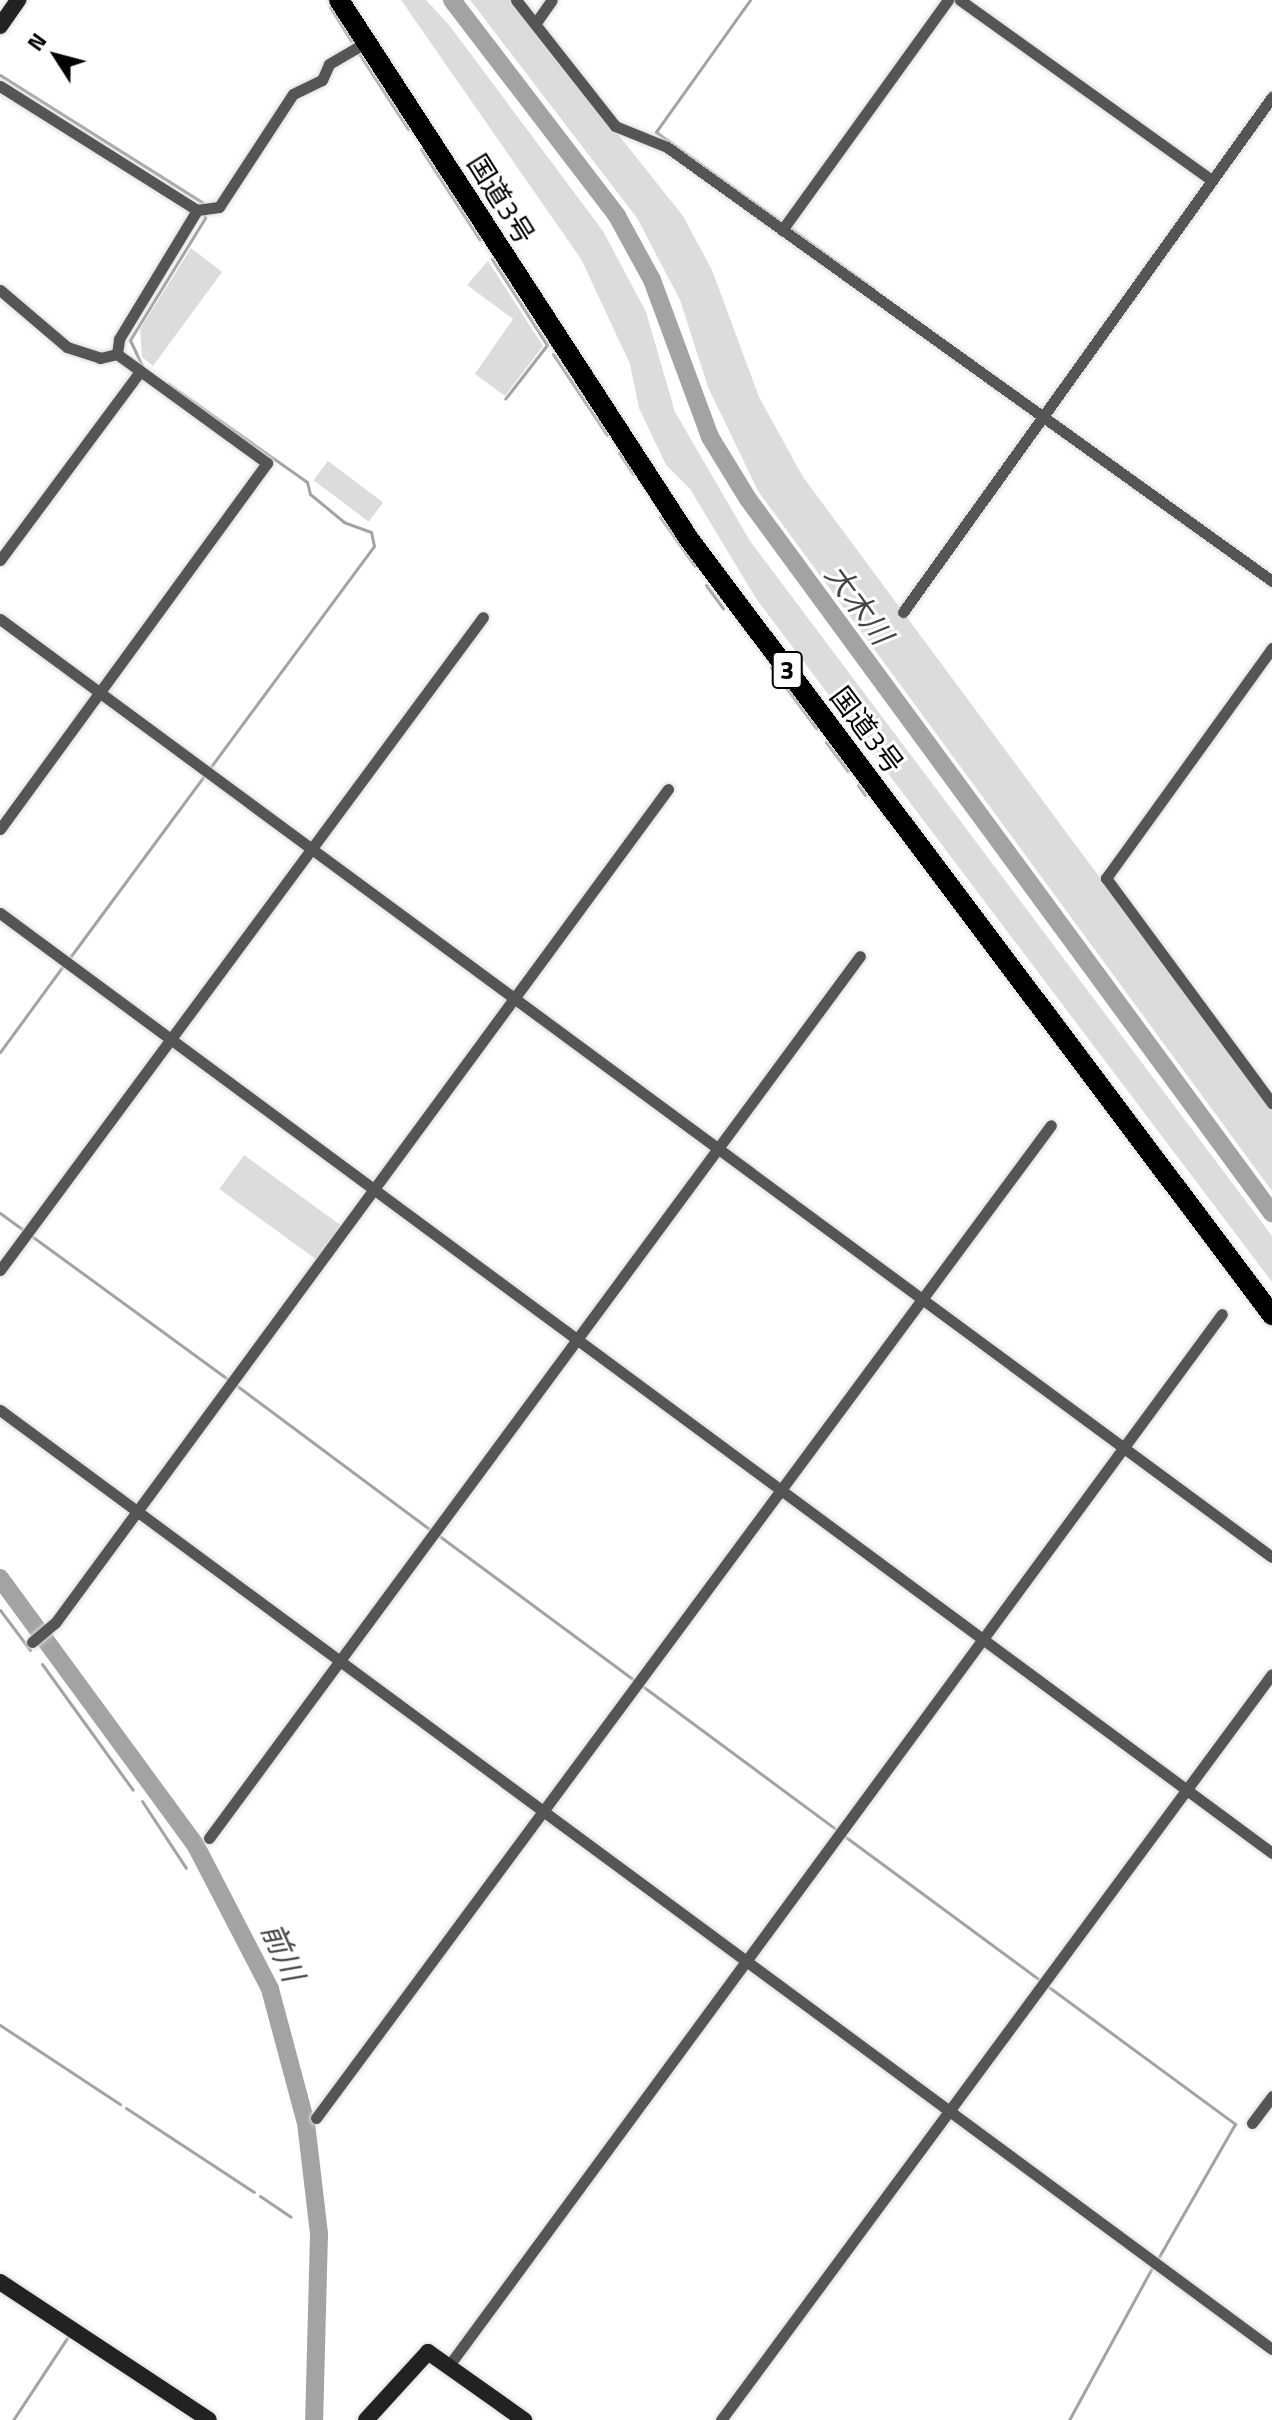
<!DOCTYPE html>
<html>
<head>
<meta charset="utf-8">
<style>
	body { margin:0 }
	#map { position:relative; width:1272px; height:2420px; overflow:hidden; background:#fff; font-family:"Titillium Web","Noto Sans JP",sans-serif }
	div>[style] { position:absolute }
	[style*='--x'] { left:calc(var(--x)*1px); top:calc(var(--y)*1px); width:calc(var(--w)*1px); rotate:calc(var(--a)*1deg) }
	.green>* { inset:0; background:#dcdcdc; transform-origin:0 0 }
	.stream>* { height:3px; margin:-1.5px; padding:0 1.5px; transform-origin:1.5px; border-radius:1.5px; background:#a3a3a3 }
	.river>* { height:18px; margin:-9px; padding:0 9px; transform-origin:9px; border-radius:9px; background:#a3a3a3 }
	.roads { filter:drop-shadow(0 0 2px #dbdbdb) drop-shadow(0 0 2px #dbdbdb) }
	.street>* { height:11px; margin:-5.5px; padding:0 5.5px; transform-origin:5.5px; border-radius:5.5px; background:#555 }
	.secondary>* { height:16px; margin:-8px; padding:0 8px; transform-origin:8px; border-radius:8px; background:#222 }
	.highway>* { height:20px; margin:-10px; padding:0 10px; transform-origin:10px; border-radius:10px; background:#000 }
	span { translate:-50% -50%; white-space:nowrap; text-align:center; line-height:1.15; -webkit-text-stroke:6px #fff; paint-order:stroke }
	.shield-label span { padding:2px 6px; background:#fff; border:2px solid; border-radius:6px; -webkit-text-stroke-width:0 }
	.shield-label { font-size:26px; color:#000; font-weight:700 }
	.street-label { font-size:28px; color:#000 }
	.water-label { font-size:30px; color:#444; font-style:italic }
	.north { position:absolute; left:16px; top:16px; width:80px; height:80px; -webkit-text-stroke:6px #fff; paint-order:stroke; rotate:306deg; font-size:22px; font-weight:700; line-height:32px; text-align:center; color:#000 }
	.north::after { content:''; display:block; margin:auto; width:28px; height:36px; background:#000; clip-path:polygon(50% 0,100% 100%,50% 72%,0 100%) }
</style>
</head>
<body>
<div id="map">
	<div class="green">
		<div style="clip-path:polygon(401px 0,426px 0,449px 25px,603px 231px,646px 312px,675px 412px,750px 541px,1272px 1236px,1272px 1282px,757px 600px,690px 489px,666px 465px,639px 408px,630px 364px,581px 259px)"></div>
		<div style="clip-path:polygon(470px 0,511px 0,683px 216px,712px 270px,759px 397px,803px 477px,1272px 1110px,1272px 1191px,758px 491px,708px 387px,680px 300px,637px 218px)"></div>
		<div style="clip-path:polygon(191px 248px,222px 272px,153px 366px,142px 357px,140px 329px)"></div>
		<div style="clip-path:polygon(488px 261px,543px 346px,505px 396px,475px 374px,513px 319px,467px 285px)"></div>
		<div style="left:328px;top:461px;width:69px;height:24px;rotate:37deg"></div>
		<div style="left:244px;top:1155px;width:120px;height:42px;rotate:36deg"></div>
	</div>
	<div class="stream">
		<div style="--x:750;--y:0;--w:162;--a:125.5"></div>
		<div style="--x:656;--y:132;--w:153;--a:35.7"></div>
		<div style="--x:330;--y:7;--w:40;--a:58"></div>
		<div style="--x:358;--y:52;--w:92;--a:57"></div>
		<div style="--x:0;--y:75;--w:239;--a:32.2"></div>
		<div style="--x:202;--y:202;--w:16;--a:79"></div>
		<div style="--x:205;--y:218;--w:143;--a:121.6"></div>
		<div style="--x:130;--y:340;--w:29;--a:65"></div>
		<div style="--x:421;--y:149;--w:108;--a:57"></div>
		<div style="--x:790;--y:228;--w:104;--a:36"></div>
		<div style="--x:492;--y:259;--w:102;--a:57.4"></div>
		<div style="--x:547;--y:345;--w:68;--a:127.9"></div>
		<div style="--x:553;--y:354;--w:97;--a:56.3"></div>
		<div style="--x:619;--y:453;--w:25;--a:56"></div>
		<div style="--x:660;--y:517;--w:60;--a:54.5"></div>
		<div style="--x:706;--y:585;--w:29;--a:54"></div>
		<div style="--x:771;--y:667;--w:76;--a:53.6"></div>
		<div style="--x:826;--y:742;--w:36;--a:53"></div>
		<div style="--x:858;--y:785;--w:12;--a:55"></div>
		<div style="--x:68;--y:960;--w:515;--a:-53.53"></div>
		<div style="--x:374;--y:546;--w:14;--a:-102"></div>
		<div style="--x:371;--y:532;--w:29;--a:-160"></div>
		<div style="--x:344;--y:522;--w:44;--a:-140.5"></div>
		<div style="--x:310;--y:494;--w:12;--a:-104"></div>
		<div style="--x:307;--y:482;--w:170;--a:-144.8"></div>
		<div style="--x:0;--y:1052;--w:107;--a:-53.8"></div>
		<div style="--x:0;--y:1213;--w:285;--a:36.1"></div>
		<div style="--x:236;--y:1385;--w:244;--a:36.7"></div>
		<div style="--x:438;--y:1535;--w:245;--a:36.5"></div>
		<div style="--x:0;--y:1610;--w:50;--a:53.1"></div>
		<div style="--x:42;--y:1664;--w:155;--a:54.2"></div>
		<div style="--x:641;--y:1685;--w:244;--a:36.5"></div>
		<div style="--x:142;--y:1801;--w:80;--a:56.7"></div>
		<div style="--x:843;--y:1835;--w:245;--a:36.4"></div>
		<div style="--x:1046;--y:1985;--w:235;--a:36.3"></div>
		<div style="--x:1235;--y:2124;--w:157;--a:119.8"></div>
		<div style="--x:0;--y:2025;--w:144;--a:33.4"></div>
		<div style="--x:126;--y:2108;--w:153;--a:33.3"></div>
		<div style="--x:260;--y:2196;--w:37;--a:34"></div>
		<div style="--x:13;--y:2420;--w:102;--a:-56.6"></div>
		<div style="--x:1069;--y:2420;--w:175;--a:-61.4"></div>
	</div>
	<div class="river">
		<div style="--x:452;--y:0;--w:272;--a:52.6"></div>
		<div style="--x:617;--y:216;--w:73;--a:61.3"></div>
		<div style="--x:652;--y:280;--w:167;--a:69.7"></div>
		<div style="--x:710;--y:437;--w:73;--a:58.5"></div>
		<div style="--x:748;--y:499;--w:886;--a:53.73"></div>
		<div style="--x:0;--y:1578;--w:332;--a:53.8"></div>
		<div style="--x:196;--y:1846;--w:161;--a:62.6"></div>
		<div style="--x:270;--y:1989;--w:139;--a:75"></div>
		<div style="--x:306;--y:2123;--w:112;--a:83.3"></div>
		<div style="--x:319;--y:2234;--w:186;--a:91.5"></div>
	</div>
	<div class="roads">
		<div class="street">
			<div style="--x:516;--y:0;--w:160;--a:51.8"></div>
			<div style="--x:615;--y:126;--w:56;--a:22"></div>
			<div style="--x:667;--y:147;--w:745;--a:35.65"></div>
			<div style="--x:960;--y:0;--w:309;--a:35.6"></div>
			<div style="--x:535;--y:24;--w:29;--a:-55"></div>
			<div style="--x:0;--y:86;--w:233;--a:32.2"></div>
			<div style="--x:197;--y:210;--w:22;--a:-8"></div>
			<div style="--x:219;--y:207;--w:135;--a:-56.8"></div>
			<div style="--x:293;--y:94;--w:32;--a:-26"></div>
			<div style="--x:322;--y:80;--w:17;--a:-66"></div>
			<div style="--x:329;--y:64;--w:42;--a:-30.3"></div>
			<div style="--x:782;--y:230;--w:284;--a:-54.2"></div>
			<div style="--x:0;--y:290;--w:88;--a:40.4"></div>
			<div style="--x:67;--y:347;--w:35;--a:18"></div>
			<div style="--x:100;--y:358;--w:17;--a:-13"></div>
			<div style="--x:117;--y:354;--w:15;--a:-82"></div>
			<div style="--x:119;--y:339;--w:151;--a:-58.8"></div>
			<div style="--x:0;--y:560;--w:232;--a:-53.4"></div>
			<div style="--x:903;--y:612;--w:634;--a:-54.38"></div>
			<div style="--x:0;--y:619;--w:1580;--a:36.41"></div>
			<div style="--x:1272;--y:648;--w:284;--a:125.8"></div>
			<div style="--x:1106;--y:878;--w:280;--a:53.6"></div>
			<div style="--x:0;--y:829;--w:453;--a:-53.9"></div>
			<div style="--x:267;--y:463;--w:185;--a:-144"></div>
			<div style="--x:0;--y:913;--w:1582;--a:36.46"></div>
			<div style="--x:0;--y:1270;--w:812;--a:-53.51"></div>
			<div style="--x:0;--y:1410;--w:1581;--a:36.44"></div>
			<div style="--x:32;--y:1642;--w:30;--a:-40"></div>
			<div style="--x:55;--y:1623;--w:1035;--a:-53.68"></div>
			<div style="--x:209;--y:1838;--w:1096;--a:-53.57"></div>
			<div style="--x:316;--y:2118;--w:1235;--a:-53.49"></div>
			<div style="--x:1252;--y:2123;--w:34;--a:-53"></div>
			<div style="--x:450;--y:2364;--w:1303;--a:-53.68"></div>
			<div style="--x:721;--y:2420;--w:927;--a:-53.55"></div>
		</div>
		<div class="secondary">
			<div style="--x:0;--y:26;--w:32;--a:-55"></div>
			<div style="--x:0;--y:2282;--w:250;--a:33.4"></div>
			<div style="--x:366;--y:2420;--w:92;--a:-47.6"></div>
			<div style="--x:428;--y:2352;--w:118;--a:35.3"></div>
		</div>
		<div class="highway">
			<div style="--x:339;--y:0;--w:643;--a:57"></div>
			<div style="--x:689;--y:539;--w:971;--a:53.08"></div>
		</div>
	</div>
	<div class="shield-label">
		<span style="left:787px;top:670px">3</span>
	</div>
	<div class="street-label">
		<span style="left:501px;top:199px;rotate:58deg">国道3号</span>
		<span style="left:867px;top:730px;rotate:53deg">国道3号</span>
	</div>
	<div class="water-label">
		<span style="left:859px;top:604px;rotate:54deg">大木川</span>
		<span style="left:283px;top:1952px;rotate:66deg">前川</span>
	</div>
	<div class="north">N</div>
</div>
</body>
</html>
